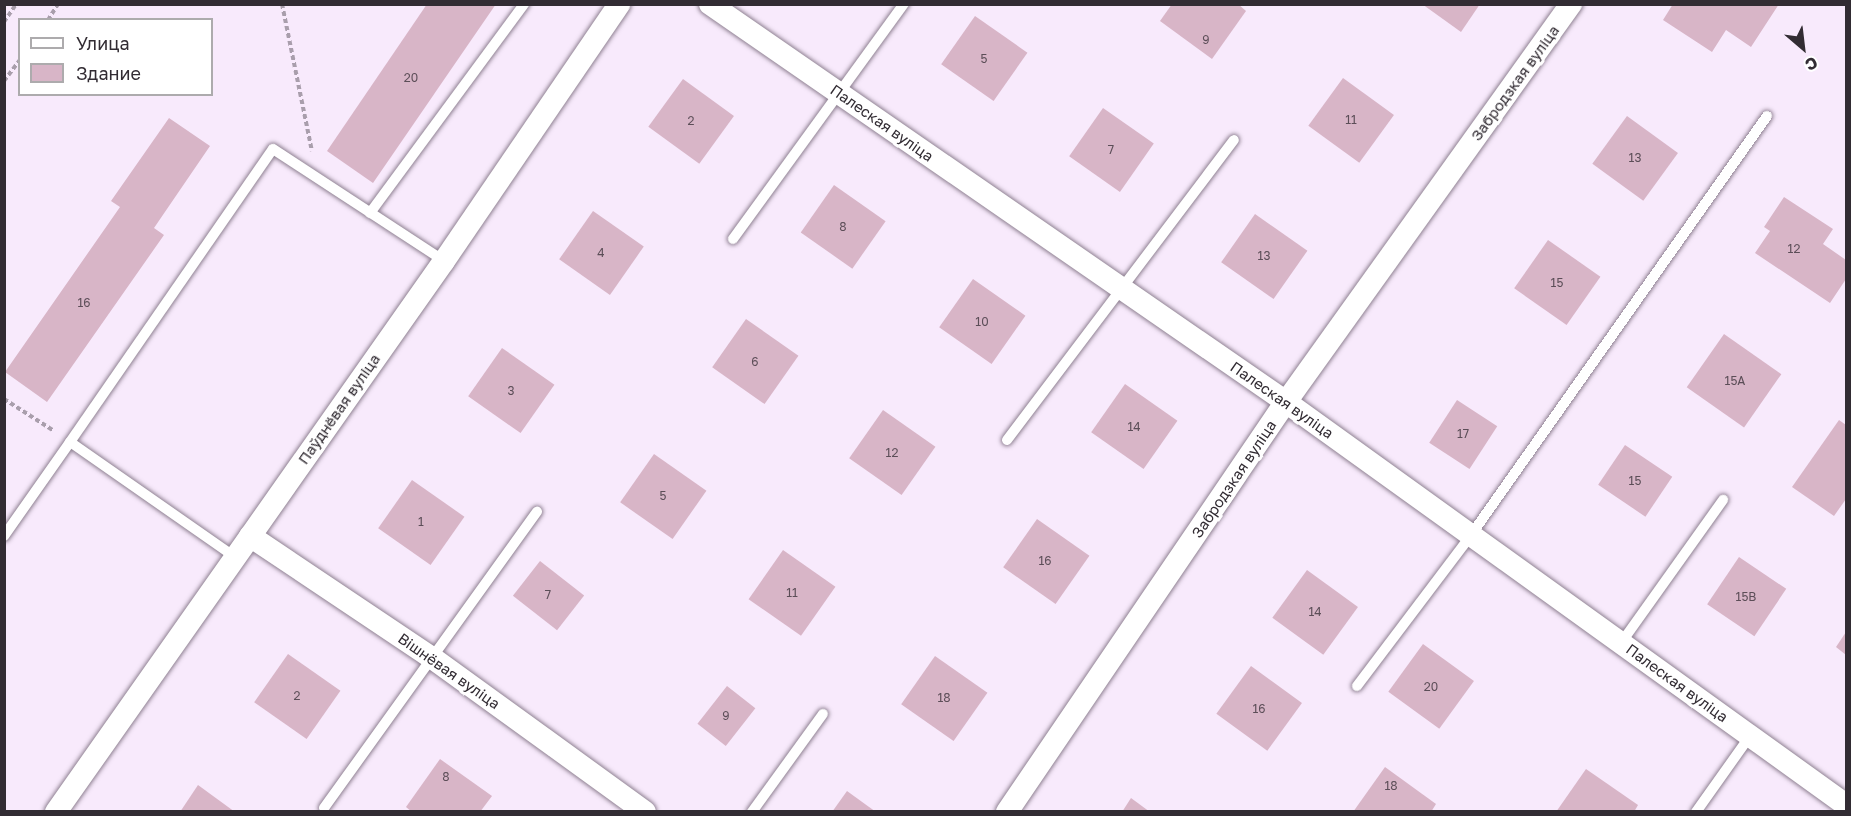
<!DOCTYPE html>
<html>
<head>
<meta charset="utf-8">
<style>
	body { margin:0 }
	#map { position:relative; width:1851px; height:816px; overflow:hidden; background:#f8eafc; font-family:"Golos Text",sans-serif }
	div>[style] { position:absolute }
	[style*='--x'] { left:calc(var(--x)*1px); top:calc(var(--y)*1px); width:calc(var(--w)*1px); rotate:calc(var(--a)*1deg) }
	.building>* { inset:0; background:#d8b5c7; transform-origin:0 0 }
	.path>* { height:4px; margin-top:-2px; transform-origin:0; background:repeating-linear-gradient(90deg,#a99eac 0 4.5px,transparent 0 7.5px) }
	.roads { filter:drop-shadow(0 0 2px #8f8192) drop-shadow(0 0 2px #8f8192) }
	.service>* { height:10px; margin:-5px; padding:0 5px; transform-origin:5px; border-radius:5px; background:#fff }
	.minor>* { height:22px; margin:-11px; padding:0 11px; transform-origin:11px; border-radius:11px; background:#fff }
	span { translate:-50% -50%; white-space:nowrap; text-align:center; line-height:1.15; -webkit-text-stroke:6px #fff; paint-order:stroke }
	.number-label { font-size:12px; color:#5c4e58 }
	.number-label span { -webkit-text-stroke-width:0 }
	.street-label { font-size:15px; color:#322c33 }
	.frame { position:absolute; inset:0; border:6px solid #322c33; pointer-events:none }
	.legend { position:absolute; left:18px; top:18px; width:195px; height:78px; box-sizing:border-box; background:#fff; border:2px solid #adabad; margin:0; padding:8px 10px; list-style:none; font-size:18px; color:#322c33 }
	.legend li { display:flex; align-items:center; gap:12px; height:30px }
	.legend b { width:30px; border:2px solid #adabad }
	.north { position:absolute; left:1773px; top:18px; width:60px; height:60px; -webkit-text-stroke:4px #fff; paint-order:stroke; rotate:152deg; font-size:16px; font-weight:700; line-height:24px; text-align:center; color:#322c33 }
	.north::after { content:''; display:block; margin:auto; width:21px; height:27px; background:#322c33; clip-path:polygon(50% 0,100% 100%,50% 72%,0 100%) }
</style>
</head>
<body>
<div id="map">
	<div class="building">
		<div style="clip-path:polygon(427px 4px,496px 4px,373px 183px,327px 151px)"></div>
		<div style="clip-path:polygon(1172px 4px,1238px 4px,1246px 11px,1212px 59px,1160px 21px)"></div>
		<div style="clip-path:polygon(1422px 4px,1480px 4px,1461px 32px)"></div>
		<div style="clip-path:polygon(1673px 4px,1779px 4px,1751px 47px,1726px 30px,1712px 52px,1663px 20px)"></div>
		<div style="left:975px;top:16px;width:64px;height:59px;rotate:35deg"></div>
		<div style="left:1343px;top:78px;width:63px;height:59px;rotate:36deg"></div>
		<div style="left:683px;top:79px;width:63px;height:59px;rotate:36deg"></div>
		<div style="left:1103px;top:108px;width:62px;height:59px;rotate:35deg"></div>
		<div style="left:1627px;top:116px;width:63px;height:59px;rotate:36deg"></div>
		<div style="clip-path:polygon(169px 118px,210px 146px,154px 228px,164px 235px,47px 402px,5px 372px,120px 207px,111px 201px)"></div>
		<div style="left:834px;top:185px;width:63px;height:58px;rotate:35deg"></div>
		<div style="clip-path:polygon(1784px 197px,1833px 229px,1823px 244px,1846px 260px,1846px 279px,1830px 303px,1755px 253px,1770px 231px,1764px 227px)"></div>
		<div style="left:593px;top:211px;width:62px;height:59px;rotate:35deg"></div>
		<div style="left:1255px;top:214px;width:64px;height:59px;rotate:35deg"></div>
		<div style="left:1548px;top:240px;width:64px;height:59px;rotate:35deg"></div>
		<div style="left:973px;top:279px;width:64px;height:59px;rotate:35deg"></div>
		<div style="left:746px;top:319px;width:64px;height:59px;rotate:35deg"></div>
		<div style="left:1724px;top:334px;width:70px;height:65px;rotate:35deg"></div>
		<div style="left:502px;top:348px;width:64px;height:59px;rotate:35deg"></div>
		<div style="left:1125px;top:384px;width:64px;height:59px;rotate:35deg"></div>
		<div style="left:1457px;top:400px;width:48px;height:51px;rotate:33deg"></div>
		<div style="left:883px;top:410px;width:64px;height:59px;rotate:35deg"></div>
		<div style="clip-path:polygon(1839px 420px,1846px 425px,1846px 499px,1834px 516px,1792px 487px)"></div>
		<div style="left:1625px;top:445px;width:57px;height:48px;rotate:34deg"></div>
		<div style="left:654px;top:454px;width:64px;height:59px;rotate:35deg"></div>
		<div style="left:412px;top:480px;width:64px;height:59px;rotate:35deg"></div>
		<div style="left:1037px;top:519px;width:64px;height:59px;rotate:35deg"></div>
		<div style="left:783px;top:550px;width:64px;height:60px;rotate:35deg"></div>
		<div style="left:1739px;top:557px;width:57px;height:57px;rotate:34deg"></div>
		<div style="left:540px;top:561px;width:56px;height:44px;rotate:38deg"></div>
		<div style="left:1307px;top:570px;width:63px;height:59px;rotate:36deg"></div>
		<div style="clip-path:polygon(1846px 632px,1846px 655px,1836px 647px)"></div>
		<div style="left:1423px;top:644px;width:63px;height:59px;rotate:36deg"></div>
		<div style="left:288px;top:654px;width:64px;height:59px;rotate:35deg"></div>
		<div style="left:935px;top:656px;width:64px;height:59px;rotate:35deg"></div>
		<div style="left:1251px;top:666px;width:63px;height:59px;rotate:36deg"></div>
		<div style="left:727px;top:686px;width:36px;height:48px;rotate:38deg"></div>
		<div style="clip-path:polygon(440px 759px,492px 796px,480px 812px,412px 812px,406px 807px)"></div>
		<div style="clip-path:polygon(1385px 767px,1436px 804px,1431px 812px,1353px 812px)"></div>
		<div style="clip-path:polygon(1586px 769px,1638px 805px,1634px 812px,1556px 812px)"></div>
		<div style="clip-path:polygon(198px 785px,235px 812px,180px 812px)"></div>
		<div style="clip-path:polygon(847px 791px,876px 812px,832px 812px)"></div>
		<div style="clip-path:polygon(1131px 798px,1150px 812px,1122px 812px)"></div>
	</div>
	<div class="path">
		<div style="--x:282;--y:4;--w:150;--a:78.5"></div>
		<div style="--x:48;--y:20;--w:19;--a:-58"></div>
		<div style="--x:4;--y:22;--w:22;--a:-56"></div>
		<div style="--x:4;--y:81;--w:26;--a:-53"></div>
		<div style="--x:4;--y:399;--w:59;--a:32.6"></div>
	</div>
	<div class="roads">
		<div class="service">
			<div style="--x:370;--y:213;--w:260;--a:-53.6"></div>
			<div style="--x:733;--y:239;--w:291;--a:-54"></div>
			<div style="--x:1007;--y:440;--w:376;--a:-52.9"></div>
			<div style="--x:4;--y:536;--w:115;--a:-54.9"></div>
			<div style="--x:235;--y:557;--w:201;--a:-145.1"></div>
			<div style="--x:70;--y:442;--w:356;--a:-55.3"></div>
			<div style="--x:273;--y:149;--w:204;--a:33.2"></div>
			<div style="--x:1621;--y:643;--w:176;--a:-54.5"></div>
			<div style="--x:1357;--y:686;--w:189;--a:-52.9"></div>
			<div style="--x:1471;--y:535;--w:513;--a:-54.76"></div>
			<div style="--x:324;--y:808;--w:365;--a:-54.3"></div>
			<div style="--x:752;--y:812;--w:121;--a:-54.1"></div>
			<div style="--x:1696;--y:812;--w:93;--a:-54.6"></div>
		</div>
		<div class="minor">
			<div style="--x:710;--y:4;--w:700;--a:34.64"></div>
			<div style="--x:1286;--y:402;--w:690;--a:35.74"></div>
			<div style="--x:250;--y:536;--w:218;--a:33.8"></div>
			<div style="--x:431;--y:657;--w:264;--a:35.9"></div>
			<div style="--x:56;--y:812;--w:674;--a:-54.85"></div>
			<div style="--x:444;--y:261;--w:311;--a:-55.7"></div>
			<div style="--x:1007;--y:812;--w:496;--a:-55.8"></div>
			<div style="--x:1286;--y:402;--w:490;--a:-54.4"></div>
		</div>
	</div>
	<div class="number-label">
		<span style="left:1206px;top:40px">9</span>
		<span style="left:984px;top:59px">5</span>
		<span style="left:411px;top:78px">20</span>
		<span style="left:1351px;top:120px">11</span>
		<span style="left:691px;top:121px">2</span>
		<span style="left:1111px;top:150px">7</span>
		<span style="left:1635px;top:158px">13</span>
		<span style="left:843px;top:227px">8</span>
		<span style="left:1794px;top:249px">12</span>
		<span style="left:601px;top:253px">4</span>
		<span style="left:1264px;top:256px">13</span>
		<span style="left:1557px;top:283px">15</span>
		<span style="left:84px;top:303px">16</span>
		<span style="left:982px;top:322px">10</span>
		<span style="left:755px;top:362px">6</span>
		<span style="left:1735px;top:381px">15А</span>
		<span style="left:511px;top:391px">3</span>
		<span style="left:1134px;top:427px">14</span>
		<span style="left:1463px;top:434px">17</span>
		<span style="left:892px;top:453px">12</span>
		<span style="left:1635px;top:481px">15</span>
		<span style="left:663px;top:496px">5</span>
		<span style="left:421px;top:522px">1</span>
		<span style="left:1045px;top:561px">16</span>
		<span style="left:792px;top:593px">11</span>
		<span style="left:548px;top:595px">7</span>
		<span style="left:1746px;top:597px">15В</span>
		<span style="left:1315px;top:612px">14</span>
		<span style="left:1431px;top:687px">20</span>
		<span style="left:297px;top:696px">2</span>
		<span style="left:944px;top:698px">18</span>
		<span style="left:1259px;top:709px">16</span>
		<span style="left:726px;top:716px">9</span>
		<span style="left:446px;top:777px">8</span>
		<span style="left:1391px;top:786px">18</span>
	</div>
	<div class="street-label">
		<span style="left:1515px;top:83px;rotate:-54deg">Забродзкая вуліца</span>
		<span style="left:882px;top:123px;rotate:35deg">Палеская вуліца</span>
		<span style="left:1282px;top:400px;rotate:35deg">Палеская вуліца</span>
		<span style="left:339px;top:409px;rotate:-55deg">Паўднёвая вуліца</span>
		<span style="left:1234px;top:479px;rotate:-56deg">Забродзкая вуліца</span>
		<span style="left:449px;top:671px;rotate:35deg">Вішнёвая вуліца</span>
		<span style="left:1677px;top:683px;rotate:36deg">Палеская вуліца</span>
	</div>
	<div class="frame"></div>
	<ul class="legend">
	<li><b style="height:8px;background:#fff"></b>Улица</li>
	<li><b style="height:16px;background:#d8b5c7"></b>Здание</li>
	</ul>
	<div class="north">С</div>
</div>
</body>
</html>
